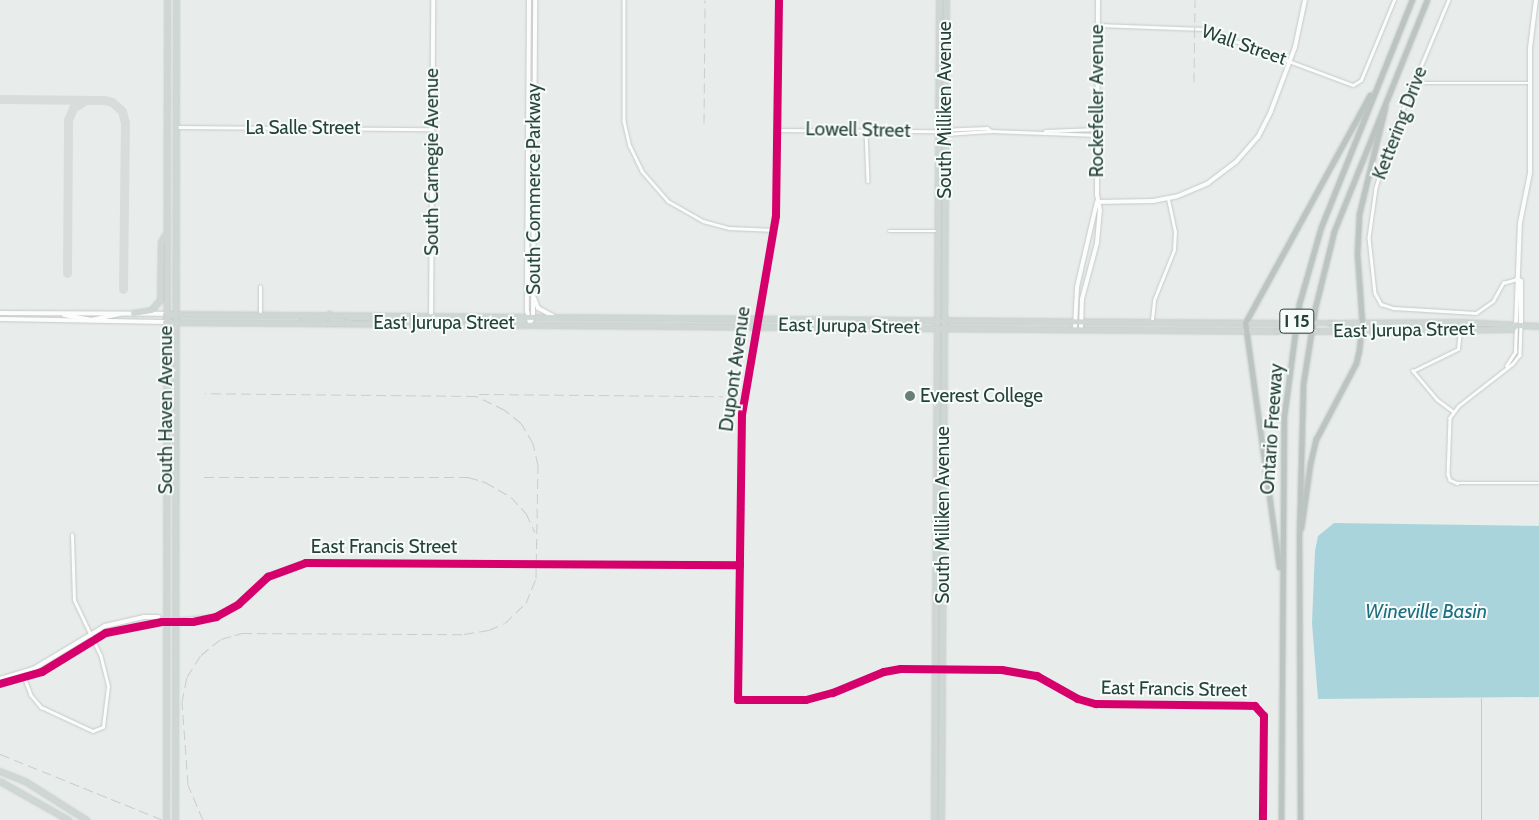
<!DOCTYPE html>
<html>
<head>
<meta charset="utf-8">
<style>
	body { margin:0 }
	#map { position:relative; width:1539px; height:820px; overflow:hidden; background:#e8edeb; font-family:Cabin,sans-serif }
	div>[style] { position:absolute }
	[style*='--x'] { left:calc(var(--x)*1px); top:calc(var(--y)*1px); width:calc(var(--w)*1px); rotate:calc(var(--a)*1deg) }
	.water>* { inset:0; background:#a9d4db }
	.stream>* { height:1px; margin:-0.5px; padding:0 0.5px; transform-origin:0.5px; border-radius:0.5px; background:#a9d4db }
	.taxiway>* { height:9px; margin:-4.5px; padding:0 4.5px; transform-origin:4.5px; border-radius:4.5px; background:#d8dddc }
	.roads { filter:drop-shadow(0 0 1px #c5cac8) drop-shadow(0 0 1px #c5cac8) }
	.street>* { height:2.5px; margin:-1.25px; padding:0 1.25px; transform-origin:1.25px; border-radius:1.25px; background:#fcfcfc }
	.secondary>* { height:4px; margin:-2px; padding:0 2px; transform-origin:2px; border-radius:2px; background:#fcfcfc }
	.primary>* { height:4.5px; margin:-2.25px; padding:0 2.25px; transform-origin:2.25px; border-radius:2.25px; background:#cfd7d5 }
	.highway>* { height:5px; margin:-2.5px; padding:0 2.5px; transform-origin:2.5px; border-radius:2.5px; background:#bcc4c2 }
	.rail>* { height:1px; margin-top:-0.5px; transform-origin:0; background:repeating-linear-gradient(90deg,#c9cdcc 0 10px,transparent 0 15px) }
	.bridges { filter:drop-shadow(0 0 1px #c3ccc9) drop-shadow(0 0 1px #c3ccc9) }
	.primary-bridge>* { height:4.5px; margin:-2.25px; padding:0 2.25px; transform-origin:2.25px; border-radius:2.25px; background:#cfd7d5 }
	.cycleway>* { height:8px; margin:-4px; padding:0 4px; transform-origin:4px; border-radius:4px; background:#d6006c }
	.dots>* { width:14px; height:14px; translate:-50% -50%; box-sizing:border-box; border:2px solid #f7fbf9; border-radius:50% }
	span { translate:-50% -50%; white-space:nowrap; text-align:center; line-height:1.15; -webkit-text-stroke:4px #f7fbf9; paint-order:stroke }
	.shield-label span { padding:1px 4px; background:#f7fbf9; border:1px solid; border-radius:4px; -webkit-text-stroke-width:0 }
	.shield-label { font-size:18px; color:#24423a; font-weight:700 }
	.street-label { font-size:19px; color:#24423a }
	.poi-label { font-size:19px; color:#24423a }
	.left { translate:0 -50%; text-align:left }
	.water-label { font-size:20px; color:#1c6f80; font-style:italic }
</style>
</head>
<body>
<div id="map">
	<div class="water">
		<div style="clip-path:polygon(1334px 523px,1539px 526px,1539px 697px,1318px 699px,1312px 623px,1315px 551px,1318px 536px)"></div>
	</div>
	<div class="stream">
		<div style="--x:1481;--y:820;--w:122;--a:-90"></div>
	</div>
	<div class="taxiway">
		<div style="--x:0;--y:99;--w:104;--a:0.6"></div>
		<div style="--x:104;--y:100;--w:8;--a:14"></div>
		<div style="--x:112;--y:102;--w:13;--a:42"></div>
		<div style="--x:122;--y:111;--w:12;--a:76"></div>
		<div style="--x:125;--y:123;--w:166;--a:90.7"></div>
		<div style="--x:67;--y:273;--w:153;--a:-89.6"></div>
		<div style="--x:68;--y:120;--w:13;--a:-67"></div>
		<div style="--x:73;--y:108;--w:13;--a:-32"></div>
	</div>
	<div class="roads">
		<div class="street">
			<div style="--x:624;--y:0;--w:121;--a:90"></div>
			<div style="--x:624;--y:121;--w:26;--a:77"></div>
			<div style="--x:630;--y:146;--w:28;--a:64"></div>
			<div style="--x:642;--y:171;--w:40;--a:49"></div>
			<div style="--x:668;--y:201;--w:40;--a:29.7"></div>
			<div style="--x:703;--y:221;--w:27;--a:15"></div>
			<div style="--x:729;--y:228;--w:45;--a:2.5"></div>
			<div style="--x:1449;--y:0;--w:158;--a:112.7"></div>
			<div style="--x:1388;--y:146;--w:44;--a:105.9"></div>
			<div style="--x:1376;--y:188;--w:50;--a:98"></div>
			<div style="--x:1369;--y:238;--w:55;--a:83.8"></div>
			<div style="--x:1375;--y:293;--w:13;--a:61"></div>
			<div style="--x:1381;--y:304;--w:13;--a:18"></div>
			<div style="--x:1393;--y:308;--w:83;--a:3.4"></div>
			<div style="--x:1476;--y:313;--w:21;--a:-35"></div>
			<div style="--x:1493;--y:301;--w:21;--a:-61"></div>
			<div style="--x:1503;--y:283;--w:15;--a:-16"></div>
			<div style="--x:1098;--y:25;--w:105;--a:2.2"></div>
			<div style="--x:1203;--y:29;--w:160;--a:20.5"></div>
			<div style="--x:1353;--y:85;--w:9;--a:-32"></div>
			<div style="--x:1361;--y:80;--w:87;--a:-67.6"></div>
			<div style="--x:1415;--y:83;--w:115;--a:0"></div>
			<div style="--x:177;--y:127;--w:254;--a:0.5"></div>
			<div style="--x:777;--y:130;--w:161;--a:0.4"></div>
			<div style="--x:938;--y:131;--w:8;--a:23"></div>
			<div style="--x:945;--y:134;--w:46;--a:-3.7"></div>
			<div style="--x:866;--y:130;--w:51;--a:87.8"></div>
			<div style="--x:939;--y:130;--w:48;--a:-2.4"></div>
			<div style="--x:987;--y:128;--w:5;--a:37"></div>
			<div style="--x:991;--y:131;--w:106;--a:2.2"></div>
			<div style="--x:1045;--y:131;--w:52;--a:-2.2"></div>
			<div style="--x:889;--y:231;--w:48;--a:0"></div>
			<div style="--x:260;--y:314;--w:27;--a:-90"></div>
			<div style="--x:1152;--y:320;--w:20;--a:-84"></div>
			<div style="--x:1154;--y:300;--w:54;--a:-68.2"></div>
			<div style="--x:1174;--y:250;--w:18;--a:-87"></div>
			<div style="--x:1175;--y:232;--w:34;--a:-102"></div>
			<div style="--x:1521;--y:325;--w:30;--a:92"></div>
			<div style="--x:1520;--y:355;--w:11;--a:128"></div>
			<div style="--x:1513;--y:364;--w:68;--a:142.1"></div>
			<div style="--x:1459;--y:406;--w:15;--a:127"></div>
			<div style="--x:1450;--y:418;--w:56;--a:92"></div>
			<div style="--x:1448;--y:474;--w:6;--a:72"></div>
			<div style="--x:1450;--y:480;--w:8;--a:23"></div>
			<div style="--x:1457;--y:483;--w:82;--a:0"></div>
			<div style="--x:1506;--y:366;--w:17;--a:-57"></div>
			<div style="--x:1515;--y:352;--w:27;--a:-88"></div>
			<div style="--x:1453;--y:412;--w:20;--a:-143"></div>
			<div style="--x:1437;--y:400;--w:38;--a:-130"></div>
			<div style="--x:1413;--y:371;--w:50;--a:-26.1"></div>
			<div style="--x:1458;--y:349;--w:19;--a:-84"></div>
			<div style="--x:23;--y:674;--w:22;--a:69"></div>
			<div style="--x:31;--y:695;--w:16;--a:50"></div>
			<div style="--x:41;--y:707;--w:57;--a:24.8"></div>
			<div style="--x:93;--y:731;--w:11;--a:-22"></div>
			<div style="--x:103;--y:727;--w:41;--a:-83"></div>
			<div style="--x:108;--y:686;--w:32;--a:-104"></div>
			<div style="--x:100;--y:655;--w:61;--a:-115.3"></div>
			<div style="--x:74;--y:600;--w:65;--a:-91.8"></div>
			<div style="--x:738;--y:700;--w:68;--a:0"></div>
			<div style="--x:806;--y:700;--w:28;--a:-15"></div>
			<div style="--x:833;--y:693;--w:55;--a:-22.4"></div>
			<div style="--x:884;--y:672;--w:17;--a:-10"></div>
			<div style="--x:901;--y:669;--w:101;--a:0.6"></div>
			<div style="--x:1002;--y:670;--w:36;--a:10"></div>
			<div style="--x:1037;--y:676;--w:47;--a:29.3"></div>
			<div style="--x:1078;--y:699;--w:19;--a:16"></div>
			<div style="--x:1096;--y:704;--w:159;--a:0.7"></div>
			<div style="--x:1255;--y:706;--w:13;--a:48"></div>
			<div style="--x:1264;--y:716;--w:104;--a:90.6"></div>
		</div>
		<div class="secondary">
			<div style="--x:529;--y:0;--w:311;--a:90.4"></div>
			<div style="--x:527;--y:311;--w:12;--a:76"></div>
			<div style="--x:1097;--y:202;--w:56;--a:-1"></div>
			<div style="--x:1153;--y:201;--w:25;--a:-11"></div>
			<div style="--x:1178;--y:196;--w:33;--a:-23"></div>
			<div style="--x:1208;--y:183;--w:35;--a:-37"></div>
			<div style="--x:1236;--y:162;--w:33;--a:-49"></div>
			<div style="--x:1258;--y:137;--w:29;--a:-63"></div>
			<div style="--x:1271;--y:111;--w:68;--a:-69.4"></div>
			<div style="--x:1295;--y:47;--w:48;--a:-78"></div>
			<div style="--x:1517;--y:279;--w:4;--a:27"></div>
			<div style="--x:1521;--y:281;--w:44;--a:90"></div>
			<div style="--x:534;--y:298;--w:11;--a:68"></div>
			<div style="--x:538;--y:308;--w:17;--a:28"></div>
			<div style="--x:0;--y:313;--w:165;--a:0.3"></div>
			<div style="--x:64;--y:315;--w:27;--a:10"></div>
			<div style="--x:91;--y:320;--w:30;--a:-12"></div>
			<div style="--x:0;--y:319;--w:165;--a:1"></div>
			<div style="--x:431;--y:323;--w:323;--a:-89.6"></div>
			<div style="--x:530;--y:323;--w:7;--a:-63"></div>
			<div style="--x:533;--y:317;--w:317;--a:-89.6"></div>
			<div style="--x:1516;--y:325;--w:102;--a:-87.8"></div>
			<div style="--x:1520;--y:223;--w:51;--a:-78.7"></div>
			<div style="--x:1530;--y:173;--w:125;--a:-90"></div>
			<div style="--x:1530;--y:48;--w:48;--a:-82.9"></div>
			<div style="--x:1075;--y:327;--w:40;--a:-87.1"></div>
			<div style="--x:1077;--y:287;--w:87;--a:-76.8"></div>
			<div style="--x:1081;--y:327;--w:28;--a:-88"></div>
			<div style="--x:1082;--y:299;--w:58;--a:-75"></div>
			<div style="--x:1097;--y:243;--w:33;--a:-85"></div>
			<div style="--x:1100;--y:210;--w:16;--a:-101"></div>
			<div style="--x:1097;--y:194;--w:194;--a:-89.7"></div>
			<div style="--x:166;--y:622;--w:50;--a:-5.7"></div>
			<div style="--x:216;--y:617;--w:26;--a:-29"></div>
			<div style="--x:239;--y:604;--w:40;--a:-43"></div>
			<div style="--x:268;--y:577;--w:40;--a:-20.2"></div>
			<div style="--x:306;--y:563;--w:434;--a:0.3"></div>
			<div style="--x:0;--y:679;--w:37;--a:-17"></div>
			<div style="--x:35;--y:668;--w:82;--a:-31"></div>
			<div style="--x:105;--y:626;--w:39;--a:-13"></div>
			<div style="--x:143;--y:617;--w:15;--a:0"></div>
			<div style="--x:158;--y:617;--w:6;--a:51"></div>
			<div style="--x:162;--y:622;--w:57;--a:168.9"></div>
			<div style="--x:106;--y:633;--w:75;--a:148.6"></div>
			<div style="--x:42;--y:672;--w:44;--a:164.1"></div>
			<div style="--x:738;--y:700;--w:286;--a:-89.2"></div>
			<div style="--x:742;--y:414;--w:201;--a:-80.3"></div>
			<div style="--x:776;--y:216;--w:216;--a:-89.2"></div>
		</div>
		<div class="primary">
			<div style="--x:133;--y:313;--w:18;--a:-9"></div>
			<div style="--x:151;--y:310;--w:13;--a:-48"></div>
			<div style="--x:160;--y:300;--w:58;--a:-89"></div>
			<div style="--x:161;--y:242;--w:8;--a:-60"></div>
			<div style="--x:165;--y:314;--w:1125;--a:0.46"></div>
			<div style="--x:303;--y:319;--w:21;--a:0"></div>
			<div style="--x:324;--y:319;--w:7;--a:-45"></div>
			<div style="--x:165;--y:322;--w:1112;--a:0.46"></div>
			<div style="--x:345;--y:323;--w:7;--a:-45"></div>
			<div style="--x:350;--y:318;--w:18;--a:0"></div>
			<div style="--x:1330;--y:323;--w:132;--a:-0.4"></div>
			<div style="--x:1462;--y:322;--w:77;--a:3"></div>
			<div style="--x:1316;--y:331;--w:196;--a:-0.6"></div>
			<div style="--x:1512;--y:329;--w:6;--a:-45"></div>
			<div style="--x:0;--y:771;--w:27;--a:22"></div>
			<div style="--x:25;--y:781;--w:73;--a:32.2"></div>
			<div style="--x:0;--y:781;--w:79;--a:29.5"></div>
			<div style="--x:166;--y:820;--w:820;--a:-89.93"></div>
			<div style="--x:175;--y:820;--w:820;--a:-89.93"></div>
			<div style="--x:934;--y:820;--w:820;--a:-89.65"></div>
			<div style="--x:941;--y:820;--w:820;--a:-89.65"></div>
		</div>
		<div class="highway">
			<div style="--x:1301;--y:528;--w:65;--a:-82"></div>
			<div style="--x:1310;--y:464;--w:26;--a:-77"></div>
			<div style="--x:1316;--y:439;--w:86;--a:-62.2"></div>
			<div style="--x:1356;--y:363;--w:13;--a:-77"></div>
			<div style="--x:1359;--y:350;--w:27;--a:-84"></div>
			<div style="--x:1362;--y:323;--w:69;--a:-94.1"></div>
			<div style="--x:1357;--y:254;--w:40;--a:-87.1"></div>
			<div style="--x:1359;--y:214;--w:110;--a:-76.3"></div>
			<div style="--x:1279;--y:567;--w:246;--a:-97.9"></div>
			<div style="--x:1245;--y:323;--w:260;--a:-61.3"></div>
			<div style="--x:1281;--y:820;--w:404;--a:-89.6"></div>
			<div style="--x:1284;--y:416;--w:113;--a:-82.4"></div>
			<div style="--x:1299;--y:304;--w:80;--a:-74.1"></div>
			<div style="--x:1321;--y:227;--w:245;--a:-68.2"></div>
			<div style="--x:1300;--y:820;--w:282;--a:-90.2"></div>
			<div style="--x:1299;--y:538;--w:154;--a:-88.5"></div>
			<div style="--x:1303;--y:384;--w:77;--a:-81"></div>
			<div style="--x:1315;--y:308;--w:79;--a:-76.1"></div>
			<div style="--x:1334;--y:231;--w:249;--a:-68.1"></div>
		</div>
	</div>
	<div class="rail">
		<div style="--x:1194;--y:82;--w:82;--a:-89.3"></div>
		<div style="--x:704;--y:123;--w:123;--a:-89.5"></div>
		<div style="--x:479;--y:394;--w:244;--a:0.5"></div>
		<div style="--x:204;--y:477;--w:264;--a:0"></div>
		<div style="--x:468;--y:477;--w:18;--a:16"></div>
		<div style="--x:485;--y:482;--w:30;--a:30"></div>
		<div style="--x:511;--y:497;--w:22;--a:47"></div>
		<div style="--x:526;--y:513;--w:21;--a:65"></div>
		<div style="--x:0;--y:754;--w:176;--a:22"></div>
		<div style="--x:203;--y:820;--w:39;--a:-113"></div>
		<div style="--x:188;--y:784;--w:82;--a:-94.2"></div>
		<div style="--x:182;--y:702;--w:25;--a:-79"></div>
		<div style="--x:187;--y:677;--w:26;--a:-58"></div>
		<div style="--x:201;--y:655;--w:26;--a:-39"></div>
		<div style="--x:221;--y:639;--w:22;--a:-16"></div>
		<div style="--x:242;--y:633;--w:222;--a:0.3"></div>
		<div style="--x:464;--y:634;--w:25;--a:-9"></div>
		<div style="--x:489;--y:630;--w:17;--a:-24"></div>
		<div style="--x:505;--y:623;--w:29;--a:-44"></div>
		<div style="--x:526;--y:603;--w:27;--a:-68"></div>
		<div style="--x:536;--y:578;--w:113;--a:-89"></div>
		<div style="--x:538;--y:465;--w:23;--a:-103"></div>
		<div style="--x:533;--y:443;--w:23;--a:-121"></div>
		<div style="--x:521;--y:423;--w:21;--a:-141"></div>
		<div style="--x:505;--y:410;--w:32;--a:-154"></div>
		<div style="--x:476;--y:396;--w:271;--a:-179.4"></div>
	</div>
	<div class="bridges">
		<div class="primary-bridge">
			<div style="--x:1290;--y:323;--w:40;--a:0"></div>
			<div style="--x:1277;--y:331;--w:39;--a:0"></div>
		</div>
	</div>
	<div class="cycleway">
		<div style="--x:779;--y:0;--w:216;--a:90.8"></div>
		<div style="--x:776;--y:216;--w:201;--a:99.7"></div>
		<div style="--x:742;--y:414;--w:286;--a:90.8"></div>
		<div style="--x:738;--y:700;--w:68;--a:0"></div>
		<div style="--x:806;--y:700;--w:28;--a:-15"></div>
		<div style="--x:833;--y:693;--w:55;--a:-22.4"></div>
		<div style="--x:884;--y:672;--w:17;--a:-10"></div>
		<div style="--x:901;--y:669;--w:101;--a:0.6"></div>
		<div style="--x:1002;--y:670;--w:36;--a:10"></div>
		<div style="--x:1037;--y:676;--w:47;--a:29.3"></div>
		<div style="--x:1078;--y:699;--w:19;--a:16"></div>
		<div style="--x:1096;--y:704;--w:159;--a:0.7"></div>
		<div style="--x:1255;--y:706;--w:13;--a:48"></div>
		<div style="--x:1264;--y:716;--w:104;--a:90.6"></div>
		<div style="--x:0;--y:684;--w:44;--a:-15.9"></div>
		<div style="--x:42;--y:672;--w:75;--a:-31.4"></div>
		<div style="--x:106;--y:633;--w:57;--a:-11.1"></div>
		<div style="--x:162;--y:622;--w:31;--a:0"></div>
		<div style="--x:193;--y:622;--w:24;--a:-12"></div>
		<div style="--x:216;--y:617;--w:26;--a:-29"></div>
		<div style="--x:239;--y:604;--w:40;--a:-43"></div>
		<div style="--x:268;--y:577;--w:40;--a:-20.2"></div>
		<div style="--x:306;--y:563;--w:434;--a:0.3"></div>
	</div>
	<div class="dots">
		<div style="left:910px;top:396px;background:#697e78"></div>
	</div>
	<div class="shield-label">
		<span style="left:1297px;top:321px">I 15</span>
	</div>
	<div class="street-label">
		<span style="left:1244px;top:45px;rotate:19deg">Wall Street</span>
		<span style="left:1097px;top:101px;rotate:-90deg">Rockefeller Avenue</span>
		<span style="left:945px;top:110px;rotate:-90deg">South Milliken Avenue</span>
		<span style="left:1400px;top:123px;rotate:-69deg">Kettering Drive</span>
		<span style="left:303px;top:128px">La Salle Street</span>
		<span style="left:858px;top:130px;rotate:1deg">Lowell Street</span>
		<span style="left:432px;top:162px;rotate:-90deg">South Carnegie Avenue</span>
		<span style="left:534px;top:189px;rotate:-90deg">South Commerce Parkway</span>
		<span style="left:444px;top:323px">East Jurupa Street</span>
		<span style="left:849px;top:326px;rotate:1deg">East Jurupa Street</span>
		<span style="left:1404px;top:330px;rotate:-1deg">East Jurupa Street</span>
		<span style="left:735px;top:369px;rotate:-82deg">Dupont Avenue</span>
		<span style="left:166px;top:410px;rotate:-90deg">South Haven Avenue</span>
		<span style="left:1272px;top:429px;rotate:-86deg">Ontario Freeway</span>
		<span style="left:943px;top:515px;rotate:-90deg">South Milliken Avenue</span>
		<span style="left:384px;top:547px">East Francis Street</span>
		<span style="left:1174px;top:689px;rotate:1deg">East Francis Street</span>
	</div>
	<div class="poi-label">
		<span class="left" style="left:920px;top:396px">Everest College</span>
	</div>
	<div class="water-label">
		<span style="left:1426px;top:611px">Wineville Basin</span>
	</div>
</div>
</body>
</html>
